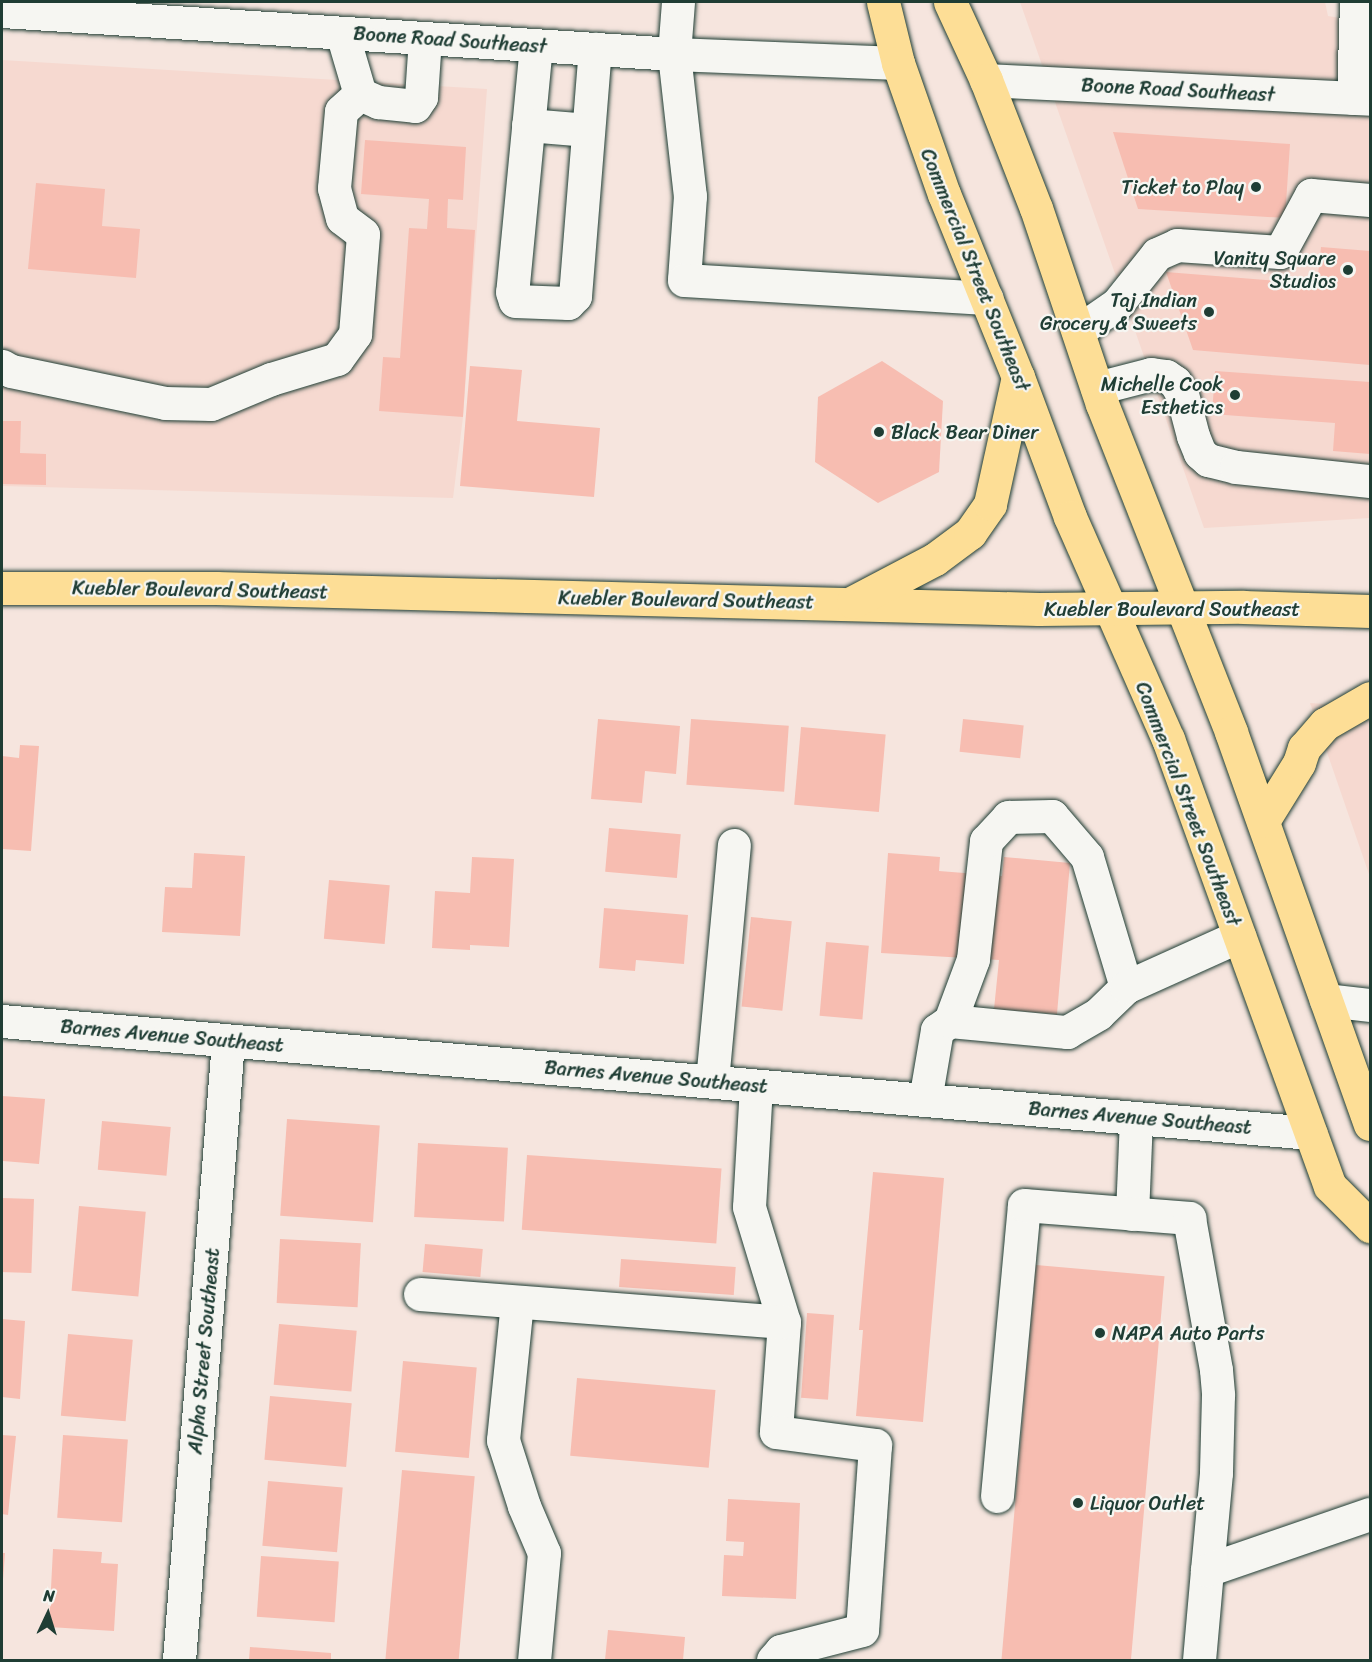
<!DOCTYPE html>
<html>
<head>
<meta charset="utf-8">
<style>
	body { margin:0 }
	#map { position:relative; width:1372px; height:1662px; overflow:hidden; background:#f6e5de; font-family:Sriracha,sans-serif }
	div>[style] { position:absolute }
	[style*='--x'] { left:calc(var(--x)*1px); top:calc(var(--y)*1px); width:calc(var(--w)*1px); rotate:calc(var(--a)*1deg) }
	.built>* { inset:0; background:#f6d9d0 }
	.building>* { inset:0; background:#f7bdb1; transform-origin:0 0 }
	.roads { filter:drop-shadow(0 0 2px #1f3d34) drop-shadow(0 0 2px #1f3d34) }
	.minor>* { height:33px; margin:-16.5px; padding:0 16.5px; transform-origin:16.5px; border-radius:16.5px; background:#f6f6f2 }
	.major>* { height:33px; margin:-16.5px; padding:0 16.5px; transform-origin:16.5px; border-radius:16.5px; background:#fdde96 }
	.dots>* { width:16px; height:16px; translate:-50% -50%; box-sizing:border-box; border:3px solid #f6f6f2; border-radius:50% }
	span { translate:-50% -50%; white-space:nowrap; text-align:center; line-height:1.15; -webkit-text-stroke:4.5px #f6f6f2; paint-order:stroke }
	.street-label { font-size:20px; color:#1f3d34 }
	.poi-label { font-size:20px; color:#1f3d34 }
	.right { translate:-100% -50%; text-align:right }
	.left { translate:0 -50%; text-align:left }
	.frame { position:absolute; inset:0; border:3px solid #1f3d34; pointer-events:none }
	.north { position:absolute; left:18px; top:1584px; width:60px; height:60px; -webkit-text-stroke:4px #f6f6f2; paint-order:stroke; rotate:4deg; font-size:16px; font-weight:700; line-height:24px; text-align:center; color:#1f3d34 }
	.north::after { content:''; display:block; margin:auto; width:21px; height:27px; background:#1f3d34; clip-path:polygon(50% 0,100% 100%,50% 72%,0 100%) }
</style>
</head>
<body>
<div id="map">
	<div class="built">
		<div style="clip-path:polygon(1020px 2px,1325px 2px,1328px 16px,1370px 23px,1370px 518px,1204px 528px)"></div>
		<div style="clip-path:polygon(2px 60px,487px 89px,463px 417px,453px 498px,2px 486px)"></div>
		<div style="clip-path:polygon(1310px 703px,1370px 707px,1370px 877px)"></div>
	</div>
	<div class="building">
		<div style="clip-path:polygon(1113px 132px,1290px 144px,1285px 218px,1138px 209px)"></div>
		<div style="clip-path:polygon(365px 140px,466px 147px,463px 200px,448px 199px,447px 228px,475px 230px,463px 417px,379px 411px,383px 357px,400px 358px,409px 228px,427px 229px,429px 199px,361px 194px)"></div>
		<div style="clip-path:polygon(36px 183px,105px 189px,102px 226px,140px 229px,136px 278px,28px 269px)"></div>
		<div style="clip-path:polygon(1321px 247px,1370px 251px,1370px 365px,1193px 350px,1166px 272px,1317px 284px)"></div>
		<div style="clip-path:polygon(882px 361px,943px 401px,939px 472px,878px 503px,815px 462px,818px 397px)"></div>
		<div style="clip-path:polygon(470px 366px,522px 370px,517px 421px,600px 428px,594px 497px,460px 486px)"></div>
		<div style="clip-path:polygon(1215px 371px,1370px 382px,1370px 454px,1333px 451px,1335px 423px,1212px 414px)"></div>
		<div style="clip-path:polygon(2px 421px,21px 421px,20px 453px,46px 454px,46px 485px,2px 484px)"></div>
		<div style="clip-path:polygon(598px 719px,680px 726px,676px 774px,645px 771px,642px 803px,591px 799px)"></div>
		<div style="left:691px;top:719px;width:98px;height:66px;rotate:4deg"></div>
		<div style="left:963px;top:719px;width:61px;height:33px;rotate:6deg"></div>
		<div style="left:801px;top:727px;width:85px;height:78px;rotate:5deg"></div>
		<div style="clip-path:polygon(20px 745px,39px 746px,31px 851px,2px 849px,2px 756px,19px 758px)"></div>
		<div style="left:609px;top:828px;width:72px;height:44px;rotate:5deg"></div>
		<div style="clip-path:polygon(194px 853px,245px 856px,240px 936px,162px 932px,165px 887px,192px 888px)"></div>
		<div style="clip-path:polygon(888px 853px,940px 857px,939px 871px,1002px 876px,1004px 857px,1070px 863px,1057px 1014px,994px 1009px,999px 960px,881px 953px)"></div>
		<div style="clip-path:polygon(472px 857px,514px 859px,509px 947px,470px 945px,470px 950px,432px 948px,435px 891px,470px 893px)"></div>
		<div style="left:329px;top:880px;width:61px;height:59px;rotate:5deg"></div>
		<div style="clip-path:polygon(604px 908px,688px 915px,684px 964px,636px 960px,635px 971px,599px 968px)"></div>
		<div style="left:751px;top:917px;width:41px;height:90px;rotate:6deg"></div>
		<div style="left:826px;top:942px;width:43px;height:74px;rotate:5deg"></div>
		<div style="clip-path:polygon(2px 1096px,45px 1099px,39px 1164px,3px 1161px)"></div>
		<div style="left:287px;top:1119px;width:93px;height:97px;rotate:4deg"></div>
		<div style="left:102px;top:1121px;width:69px;height:49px;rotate:5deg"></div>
		<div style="left:418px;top:1143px;width:90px;height:74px;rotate:3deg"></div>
		<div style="left:527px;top:1155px;width:195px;height:75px;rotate:4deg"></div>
		<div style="clip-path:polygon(873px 1172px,944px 1178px,923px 1422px,856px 1416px,863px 1330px,859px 1330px)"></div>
		<div style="left:2px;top:1198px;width:32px;height:74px;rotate:2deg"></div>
		<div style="left:79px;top:1206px;width:67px;height:85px;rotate:5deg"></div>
		<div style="left:280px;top:1239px;width:81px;height:64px;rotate:3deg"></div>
		<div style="left:425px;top:1244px;width:58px;height:28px;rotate:5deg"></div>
		<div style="left:621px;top:1259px;width:115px;height:28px;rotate:4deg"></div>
		<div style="left:1036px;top:1265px;width:129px;height:396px;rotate:5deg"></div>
		<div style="left:807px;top:1313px;width:27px;height:85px;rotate:4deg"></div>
		<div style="clip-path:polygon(2px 1319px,25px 1321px,20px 1399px,2px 1397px)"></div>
		<div style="left:279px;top:1324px;width:78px;height:61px;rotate:5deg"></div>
		<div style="left:68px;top:1334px;width:65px;height:82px;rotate:5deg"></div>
		<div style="left:403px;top:1361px;width:74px;height:91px;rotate:5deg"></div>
		<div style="left:577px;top:1378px;width:139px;height:78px;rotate:5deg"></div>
		<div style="left:270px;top:1396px;width:82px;height:64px;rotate:5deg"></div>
		<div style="clip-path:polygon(2px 1435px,16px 1436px,8px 1515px,2px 1514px)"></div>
		<div style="left:63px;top:1435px;width:65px;height:83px;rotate:4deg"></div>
		<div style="left:402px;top:1470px;width:73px;height:191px;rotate:5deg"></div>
		<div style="left:268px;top:1481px;width:75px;height:65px;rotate:5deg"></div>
		<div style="clip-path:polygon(728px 1499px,800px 1503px,796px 1599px,722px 1596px,724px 1555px,743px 1556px,744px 1542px,726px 1541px)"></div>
		<div style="clip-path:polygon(53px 1549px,102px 1552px,101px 1563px,118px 1564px,114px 1631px,49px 1627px)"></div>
		<div style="clip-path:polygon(2px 1553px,5px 1553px,3px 1580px,2px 1580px)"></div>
		<div style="left:261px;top:1556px;width:78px;height:61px;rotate:4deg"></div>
		<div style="clip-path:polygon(608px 1630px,685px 1637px,683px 1660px,605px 1660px)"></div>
		<div style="clip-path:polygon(250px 1647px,331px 1653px,331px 1660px,249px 1660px)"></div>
	</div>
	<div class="roads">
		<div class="minor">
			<div style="--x:678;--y:2;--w:52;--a:94.4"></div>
			<div style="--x:674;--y:54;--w:143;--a:83.6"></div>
			<div style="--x:690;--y:196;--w:84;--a:94.1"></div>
			<div style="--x:684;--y:280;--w:303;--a:3.4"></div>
			<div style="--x:2;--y:11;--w:673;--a:3.66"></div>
			<div style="--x:674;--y:54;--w:224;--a:2.3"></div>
			<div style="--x:342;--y:33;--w:64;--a:73.6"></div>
			<div style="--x:360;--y:94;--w:20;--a:24"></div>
			<div style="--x:378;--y:102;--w:37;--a:6"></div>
			<div style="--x:415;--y:106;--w:11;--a:-56"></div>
			<div style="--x:421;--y:97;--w:59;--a:-86.1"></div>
			<div style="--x:536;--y:45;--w:248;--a:95.5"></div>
			<div style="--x:512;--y:292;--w:9;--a:72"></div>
			<div style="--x:515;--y:301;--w:53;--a:2.2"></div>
			<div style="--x:568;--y:303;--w:10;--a:-45"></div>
			<div style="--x:575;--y:296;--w:248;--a:-85.4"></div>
			<div style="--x:986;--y:80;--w:384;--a:2.8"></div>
			<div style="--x:1353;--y:98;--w:96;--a:-88.2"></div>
			<div style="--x:528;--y:125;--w:60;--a:4.8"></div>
			<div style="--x:1078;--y:331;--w:47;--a:-34.7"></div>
			<div style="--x:1117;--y:304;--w:64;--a:-51.3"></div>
			<div style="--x:1157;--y:254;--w:22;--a:-24"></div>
			<div style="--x:1177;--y:245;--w:103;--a:3.9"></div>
			<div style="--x:1280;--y:252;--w:65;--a:-61.5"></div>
			<div style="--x:1311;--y:195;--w:59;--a:4.8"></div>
			<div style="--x:2;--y:366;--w:10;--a:29"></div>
			<div style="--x:11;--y:371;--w:157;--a:11.7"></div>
			<div style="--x:165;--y:403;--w:46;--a:1.2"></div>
			<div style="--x:211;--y:404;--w:65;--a:-22.6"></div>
			<div style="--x:271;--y:379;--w:69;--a:-16.9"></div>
			<div style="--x:337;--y:359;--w:31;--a:-54"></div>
			<div style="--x:355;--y:334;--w:100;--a:-85.4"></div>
			<div style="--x:363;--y:234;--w:26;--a:-143"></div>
			<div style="--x:342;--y:218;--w:31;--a:-105"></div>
			<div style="--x:334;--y:188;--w:77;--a:-84.8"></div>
			<div style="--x:341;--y:111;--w:25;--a:-42"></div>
			<div style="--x:1097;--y:388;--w:56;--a:-14.5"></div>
			<div style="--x:1151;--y:374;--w:15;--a:8"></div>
			<div style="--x:1166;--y:376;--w:11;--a:34"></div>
			<div style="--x:1175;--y:382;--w:14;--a:60"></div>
			<div style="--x:1182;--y:394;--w:43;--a:75.3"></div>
			<div style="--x:1193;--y:436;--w:18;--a:68"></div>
			<div style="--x:1200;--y:453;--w:11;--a:41"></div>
			<div style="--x:1208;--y:460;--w:29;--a:14"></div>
			<div style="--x:1236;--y:467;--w:135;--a:6"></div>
			<div style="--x:1326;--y:1000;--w:44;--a:6.5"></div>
			<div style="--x:2;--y:1021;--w:1313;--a:4.89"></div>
			<div style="--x:950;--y:1021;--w:66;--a:-69.6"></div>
			<div style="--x:973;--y:959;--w:119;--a:-83.7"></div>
			<div style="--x:986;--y:841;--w:33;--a:-47"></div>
			<div style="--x:1008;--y:817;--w:44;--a:-1.3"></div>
			<div style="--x:1052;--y:816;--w:54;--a:49.5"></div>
			<div style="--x:1087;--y:857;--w:136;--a:73.3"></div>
			<div style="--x:712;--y:1081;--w:237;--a:-84.7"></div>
			<div style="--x:756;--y:1086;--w:121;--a:93.3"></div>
			<div style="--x:749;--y:1207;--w:120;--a:73.1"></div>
			<div style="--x:784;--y:1322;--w:110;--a:94.2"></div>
			<div style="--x:776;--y:1432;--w:100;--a:7.5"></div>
			<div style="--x:875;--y:1445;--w:185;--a:94"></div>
			<div style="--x:862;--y:1630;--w:84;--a:165.5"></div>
			<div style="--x:781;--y:1651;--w:12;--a:132"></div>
			<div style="--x:925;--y:1100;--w:71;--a:-80.3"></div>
			<div style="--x:937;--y:1030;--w:16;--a:-35"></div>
			<div style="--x:950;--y:1021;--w:118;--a:5.4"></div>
			<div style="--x:1067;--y:1032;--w:36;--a:-30"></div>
			<div style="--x:1098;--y:1014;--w:39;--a:-44"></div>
			<div style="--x:1126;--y:987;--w:124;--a:-24.3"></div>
			<div style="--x:1132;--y:1214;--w:96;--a:-87.6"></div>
			<div style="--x:420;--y:1294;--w:365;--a:4.4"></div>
			<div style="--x:517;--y:1302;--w:139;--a:95.8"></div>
			<div style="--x:503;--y:1440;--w:69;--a:72.3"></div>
			<div style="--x:524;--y:1506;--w:51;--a:66.9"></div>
			<div style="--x:544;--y:1553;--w:107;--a:95.3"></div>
			<div style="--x:997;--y:1496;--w:292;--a:-84.7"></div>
			<div style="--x:1024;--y:1205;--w:166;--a:4.5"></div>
			<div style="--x:1189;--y:1218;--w:154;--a:79.9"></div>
			<div style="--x:1216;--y:1370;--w:25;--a:85"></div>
			<div style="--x:1218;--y:1395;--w:78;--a:91.5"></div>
			<div style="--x:1216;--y:1473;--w:97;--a:95.3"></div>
			<div style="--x:179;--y:1660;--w:620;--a:-85.47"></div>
			<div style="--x:1199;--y:1660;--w:90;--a:-84.9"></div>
			<div style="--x:1207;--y:1570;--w:172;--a:-19"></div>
		</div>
		<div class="major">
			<div style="--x:883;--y:2;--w:63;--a:76.2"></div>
			<div style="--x:898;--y:63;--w:139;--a:70.7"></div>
			<div style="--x:944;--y:194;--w:197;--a:68"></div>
			<div style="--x:1018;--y:377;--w:149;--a:69.6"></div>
			<div style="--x:1070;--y:517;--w:243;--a:66.2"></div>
			<div style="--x:1168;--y:739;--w:475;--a:70.1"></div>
			<div style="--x:1330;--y:1186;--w:57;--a:45"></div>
			<div style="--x:950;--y:2;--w:86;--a:65.2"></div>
			<div style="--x:986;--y:80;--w:137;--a:68.7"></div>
			<div style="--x:1036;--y:208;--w:207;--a:71.4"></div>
			<div style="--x:1102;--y:404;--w:352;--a:68.5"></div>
			<div style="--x:1231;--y:732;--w:416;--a:70.5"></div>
			<div style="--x:2;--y:588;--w:214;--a:0"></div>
			<div style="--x:216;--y:588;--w:823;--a:1.46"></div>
			<div style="--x:1039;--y:609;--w:204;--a:-0.6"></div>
			<div style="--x:1243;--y:607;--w:127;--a:1.8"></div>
			<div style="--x:853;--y:602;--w:93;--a:-27.7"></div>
			<div style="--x:935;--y:559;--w:44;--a:-36.6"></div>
			<div style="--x:970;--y:533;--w:35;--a:-55"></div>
			<div style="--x:990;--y:504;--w:130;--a:-77.6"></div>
			<div style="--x:1263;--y:821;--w:68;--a:-58.2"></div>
			<div style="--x:1299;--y:763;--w:16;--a:-72"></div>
			<div style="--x:1304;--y:748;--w:32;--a:-49"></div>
			<div style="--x:1325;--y:724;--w:52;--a:-30"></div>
		</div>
	</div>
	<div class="dots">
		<div style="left:1256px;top:187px;background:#1f3d34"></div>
		<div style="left:1348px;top:270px;background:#1f3d34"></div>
		<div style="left:1209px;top:312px;background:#1f3d34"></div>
		<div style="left:1235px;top:395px;background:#1f3d34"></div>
		<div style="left:879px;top:432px;background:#1f3d34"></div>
		<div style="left:1100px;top:1333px;background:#1f3d34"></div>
		<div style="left:1078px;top:1503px;background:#1f3d34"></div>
	</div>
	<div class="street-label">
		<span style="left:450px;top:40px;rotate:4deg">Boone Road Southeast</span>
		<span style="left:1178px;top:90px;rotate:3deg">Boone Road Southeast</span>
		<span style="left:975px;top:270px;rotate:68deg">Commercial Street Southeast</span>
		<span style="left:200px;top:590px;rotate:1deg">Kuebler Boulevard Southeast</span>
		<span style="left:686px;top:600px;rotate:1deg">Kuebler Boulevard Southeast</span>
		<span style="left:1172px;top:609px">Kuebler Boulevard Southeast</span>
		<span style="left:1188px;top:804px;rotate:69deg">Commercial Street Southeast</span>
		<span style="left:172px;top:1036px;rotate:5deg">Barnes Avenue Southeast</span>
		<span style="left:656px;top:1077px;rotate:5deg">Barnes Avenue Southeast</span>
		<span style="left:1140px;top:1118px;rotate:5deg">Barnes Avenue Southeast</span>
		<span style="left:204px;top:1351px;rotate:-85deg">Alpha Street Southeast</span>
	</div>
	<div class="poi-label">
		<span class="right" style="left:1244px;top:187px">Ticket to Play</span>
		<span class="right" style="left:1336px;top:270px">Vanity Square<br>Studios</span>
		<span class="right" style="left:1197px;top:312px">Taj Indian<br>Grocery &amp; Sweets</span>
		<span class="right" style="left:1223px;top:396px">Michelle Cook<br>Esthetics</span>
		<span class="left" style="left:891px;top:432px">Black Bear Diner</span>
		<span class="left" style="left:1112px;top:1333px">NAPA Auto Parts</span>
		<span class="left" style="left:1090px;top:1503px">Liquor Outlet</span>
	</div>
	<div class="frame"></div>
	<div class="north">N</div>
</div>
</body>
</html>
